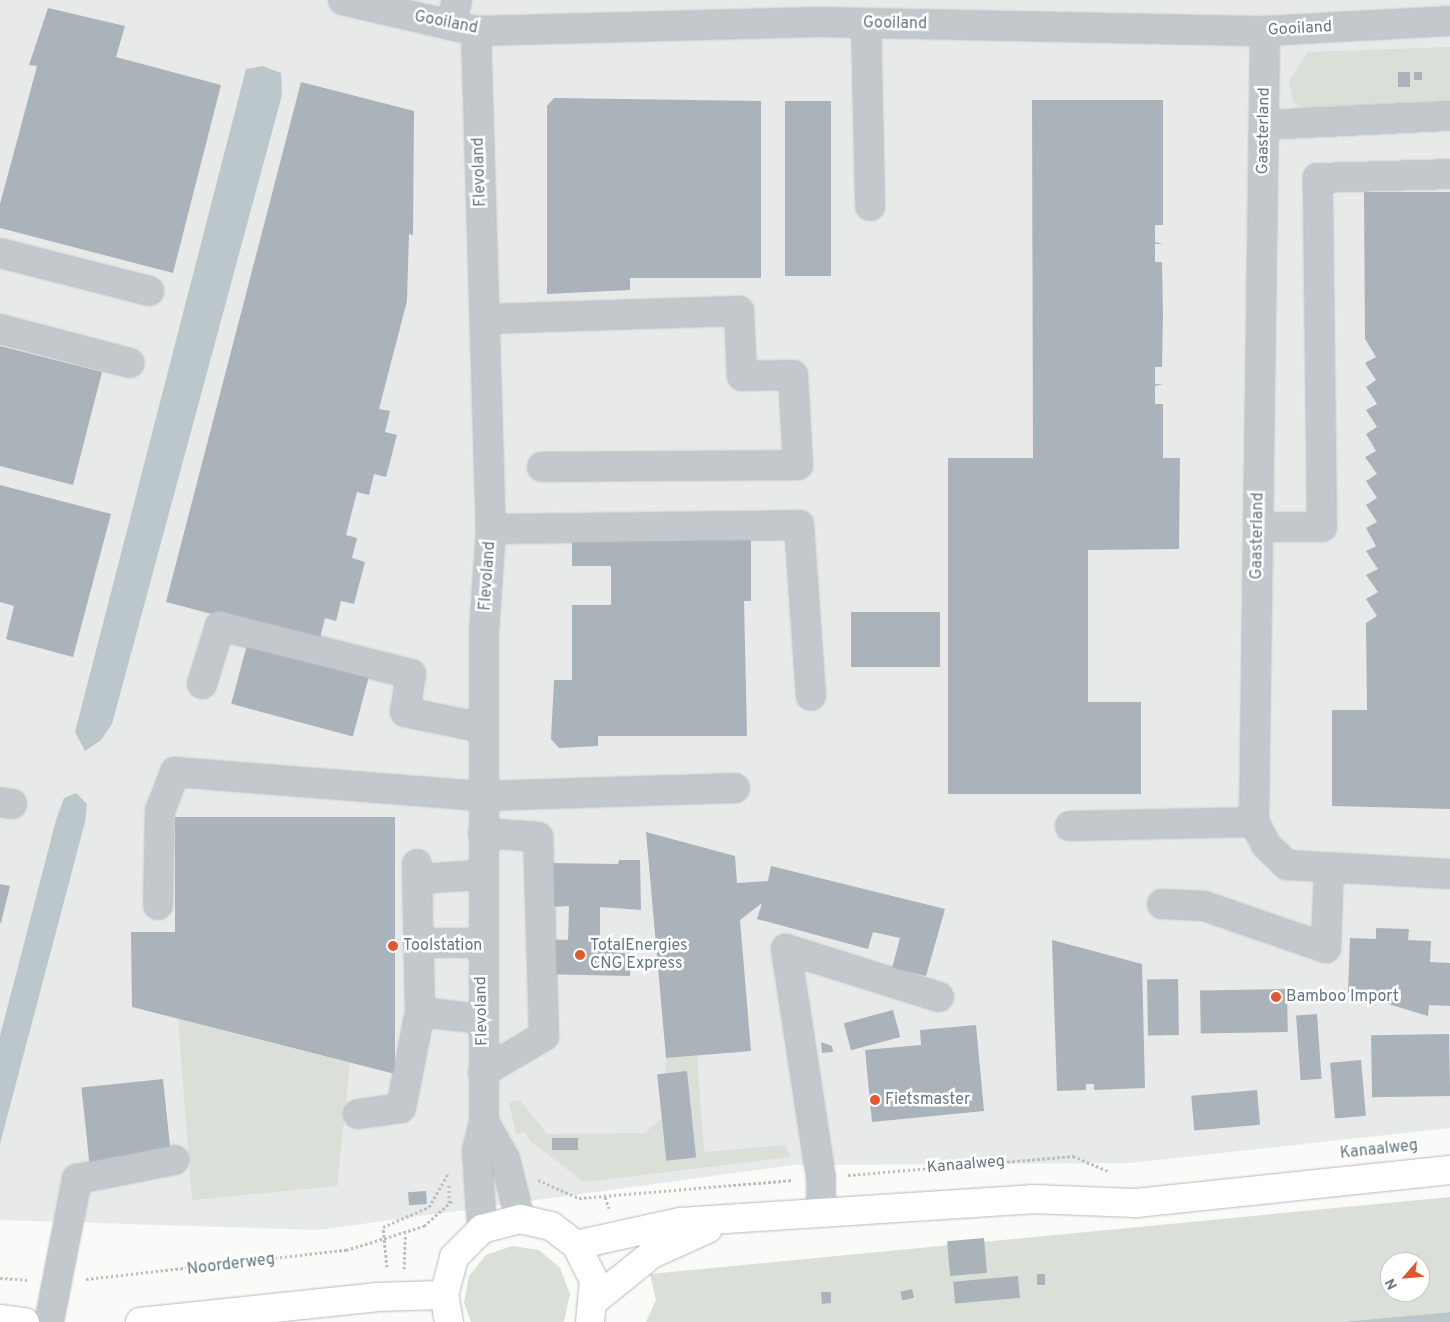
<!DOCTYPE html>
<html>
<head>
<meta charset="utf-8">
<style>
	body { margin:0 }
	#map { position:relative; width:1450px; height:1322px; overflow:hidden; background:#fafaf8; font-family:Overpass,sans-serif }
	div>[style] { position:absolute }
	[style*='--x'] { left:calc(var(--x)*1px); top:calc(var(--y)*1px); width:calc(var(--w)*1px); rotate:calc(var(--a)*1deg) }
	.built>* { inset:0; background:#e8e9e9 }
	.green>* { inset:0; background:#dadfd7 }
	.water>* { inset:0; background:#bbc7cb }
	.building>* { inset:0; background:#aab3b9; transform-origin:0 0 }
	.path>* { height:3px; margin-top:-1.5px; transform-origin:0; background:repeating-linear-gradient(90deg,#bbbfc2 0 2.5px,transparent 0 5px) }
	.roads { filter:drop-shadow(0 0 1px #b5babe) drop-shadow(0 0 1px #b5babe) }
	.minor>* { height:28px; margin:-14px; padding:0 14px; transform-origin:14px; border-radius:14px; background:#c3c8cc }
	.major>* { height:28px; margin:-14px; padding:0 14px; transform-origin:14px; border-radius:14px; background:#fff }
	.dots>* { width:14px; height:14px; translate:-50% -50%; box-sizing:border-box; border:2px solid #fff; border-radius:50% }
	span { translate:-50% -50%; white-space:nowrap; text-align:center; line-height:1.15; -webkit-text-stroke:5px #fff; paint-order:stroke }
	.street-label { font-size:16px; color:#657683 }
	.poi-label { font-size:16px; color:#657683 }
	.left { translate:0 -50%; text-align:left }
	.north { position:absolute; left:1380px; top:1252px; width:50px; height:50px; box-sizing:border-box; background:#fff; border:1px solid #c1c8cd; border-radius:50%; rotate:243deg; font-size:14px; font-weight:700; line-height:20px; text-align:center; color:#657683 }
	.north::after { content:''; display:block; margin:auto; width:18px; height:22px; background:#e4572e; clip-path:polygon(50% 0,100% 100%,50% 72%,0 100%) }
</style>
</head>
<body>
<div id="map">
	<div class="built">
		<div style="clip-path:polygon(0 0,1450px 0,1450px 1128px,1130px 1163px,793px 1165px,318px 1230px,0 1220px)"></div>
	</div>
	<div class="green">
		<div style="clip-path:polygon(1450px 47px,1450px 108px,1303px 109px,1293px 102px,1289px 81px,1308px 52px)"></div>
		<div style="clip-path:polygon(178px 1019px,350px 1063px,337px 1186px,192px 1200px)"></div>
		<div style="clip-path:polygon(697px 1056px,704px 1152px,785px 1145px,791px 1157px,584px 1182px,530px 1141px,525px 1132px,516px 1134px,509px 1102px,520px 1100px,547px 1134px,645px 1133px,662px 1118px,666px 1058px)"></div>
		<div style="clip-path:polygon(evenodd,1450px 1197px,1450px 1312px,1341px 1322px,646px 1322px,656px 1300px,650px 1274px,1450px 1197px,1390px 1262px,1420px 1262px,1420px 1292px,1390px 1292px,1390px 1262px)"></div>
		<div style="clip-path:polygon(512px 1246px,539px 1250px,560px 1268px,570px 1294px,564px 1322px,471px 1322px,464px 1303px,469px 1276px,486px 1255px)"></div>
	</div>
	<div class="water">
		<div style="clip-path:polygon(263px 66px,281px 73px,282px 95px,112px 724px,101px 740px,85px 751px,75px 732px,246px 69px)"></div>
		<div style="clip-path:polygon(76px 793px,87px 804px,85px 822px,0 1144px,0 1036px,56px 820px,64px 798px)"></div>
		<div style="clip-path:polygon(1450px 1312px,1450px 1322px,1341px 1322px)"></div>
	</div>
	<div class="building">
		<div style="clip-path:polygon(48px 8px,125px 26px,116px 57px,221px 85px,173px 273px,0 228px,0 204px,37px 66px,29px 65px)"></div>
		<div style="left:1398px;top:72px;width:12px;height:15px"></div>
		<div style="left:1414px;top:72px;width:8px;height:8px"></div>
		<div style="clip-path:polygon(301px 82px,414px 111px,413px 235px,409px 234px,407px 301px,379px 409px,390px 411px,385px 432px,397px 435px,386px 477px,374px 474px,369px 495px,357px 492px,346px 535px,357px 538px,352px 558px,365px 562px,354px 604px,341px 601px,336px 621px,325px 618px,319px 642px,166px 602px)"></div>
		<div style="clip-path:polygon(554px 98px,761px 101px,761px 278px,630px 278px,630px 290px,547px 294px,547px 106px)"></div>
		<div style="clip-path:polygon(1032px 100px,1163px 100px,1163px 225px,1155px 225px,1155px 242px,1163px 244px,1155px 244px,1155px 262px,1162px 262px,1163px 314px,1162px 367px,1155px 367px,1155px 384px,1163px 384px,1155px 386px,1155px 404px,1163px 404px,1163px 458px,1180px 458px,1179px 549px,1088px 550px,1088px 702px,1141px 702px,1141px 794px,948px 794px,948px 458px,1033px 458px)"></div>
		<div style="left:785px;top:101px;width:46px;height:175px"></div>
		<div style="clip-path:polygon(1364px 192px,1450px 192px,1450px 809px,1332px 806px,1332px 710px,1367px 710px,1366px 623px,1377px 616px,1366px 599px,1378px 592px,1366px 575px,1378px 569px,1366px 551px,1376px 546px,1366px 528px,1377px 522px,1366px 505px,1377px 498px,1366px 481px,1377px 474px,1365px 457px,1376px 451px,1366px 434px,1377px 427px,1366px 410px,1377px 404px,1366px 387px,1376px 380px,1365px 363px,1376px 357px,1365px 339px)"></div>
		<div style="clip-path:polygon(0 346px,102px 372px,73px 485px,0 466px)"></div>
		<div style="clip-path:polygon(0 485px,111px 514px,73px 657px,6px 639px,14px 606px,0 602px)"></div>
		<div style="clip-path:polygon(572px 540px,751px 540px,751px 601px,744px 601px,747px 736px,598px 736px,598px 746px,559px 748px,551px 739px,554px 680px,572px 680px,572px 605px,611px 605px,611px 566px,572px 566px)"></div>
		<div style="left:851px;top:612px;width:89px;height:55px"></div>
		<div style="left:248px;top:641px;width:126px;height:65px;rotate:15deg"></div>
		<div style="clip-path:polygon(175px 817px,395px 817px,395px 1074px,132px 1007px,131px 932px,175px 932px)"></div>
		<div style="clip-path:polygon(646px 832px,735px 856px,737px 883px,768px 881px,771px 866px,945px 909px,926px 976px,892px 968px,900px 938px,873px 932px,868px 949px,757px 919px,762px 903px,740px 920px,751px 1051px,666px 1058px)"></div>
		<div style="clip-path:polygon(619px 860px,640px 860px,641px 910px,600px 907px,600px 940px,630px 941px,630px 976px,535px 974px,535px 939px,568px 940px,569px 906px,550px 907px,550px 863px,618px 864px)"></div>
		<div style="clip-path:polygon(0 884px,10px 886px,1px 923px,0 923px)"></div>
		<div style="clip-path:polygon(1376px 928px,1409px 929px,1408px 940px,1431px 941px,1430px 962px,1450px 963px,1450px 1006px,1429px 1005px,1428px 1016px,1348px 992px,1350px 938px,1376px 939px)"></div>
		<div style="clip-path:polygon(1052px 940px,1142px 964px,1145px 1088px,1094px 1090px,1094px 1084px,1086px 1084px,1086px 1090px,1057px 1091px)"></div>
		<div style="left:1178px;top:979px;width:56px;height:31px;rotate:89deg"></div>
		<div style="left:1287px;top:989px;width:43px;height:87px;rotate:89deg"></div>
		<div style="left:893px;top:1010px;width:28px;height:51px;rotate:75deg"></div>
		<div style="left:1317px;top:1014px;width:65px;height:21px;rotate:86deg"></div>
		<div style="clip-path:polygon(976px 1025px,984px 1111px,872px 1122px,865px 1050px,921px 1045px,920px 1030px)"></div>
		<div style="left:1449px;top:1034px;width:62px;height:78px;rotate:89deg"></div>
		<div style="clip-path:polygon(821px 1042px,832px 1046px,833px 1052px,822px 1053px)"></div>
		<div style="left:1361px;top:1060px;width:56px;height:31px;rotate:85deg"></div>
		<div style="left:687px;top:1071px;width:87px;height:30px;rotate:84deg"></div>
		<div style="left:163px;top:1079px;width:76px;height:82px;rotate:84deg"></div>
		<div style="left:1257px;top:1090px;width:35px;height:66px;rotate:85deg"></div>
		<div style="left:552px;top:1138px;width:26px;height:12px"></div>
		<div style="left:426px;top:1191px;width:13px;height:18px;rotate:86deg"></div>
		<div style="left:984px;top:1238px;width:35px;height:37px;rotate:85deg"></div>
		<div style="left:1045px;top:1274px;width:11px;height:8px;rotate:90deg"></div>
		<div style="left:1018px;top:1276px;width:22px;height:65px;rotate:85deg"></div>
		<div style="left:912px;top:1289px;width:9px;height:12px;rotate:77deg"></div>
		<div style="clip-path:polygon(821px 1292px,831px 1292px,831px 1303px,822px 1304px)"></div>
	</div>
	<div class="path">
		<div style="--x:848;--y:1175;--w:226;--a:-4.8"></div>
		<div style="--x:1073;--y:1156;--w:40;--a:23.4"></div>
		<div style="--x:538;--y:1180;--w:45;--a:23.7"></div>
		<div style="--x:579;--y:1198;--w:214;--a:-4.8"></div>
		<div style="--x:605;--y:1197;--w:12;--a:70"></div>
		<div style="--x:449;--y:1203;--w:19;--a:-90"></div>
		<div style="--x:387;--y:1267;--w:40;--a:-95.7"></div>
		<div style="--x:383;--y:1227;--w:50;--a:-23.5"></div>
		<div style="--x:429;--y:1207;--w:40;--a:-60.3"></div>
		<div style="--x:404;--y:1269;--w:35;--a:-88"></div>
		<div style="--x:0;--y:1278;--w:28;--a:4"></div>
		<div style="--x:86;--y:1279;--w:262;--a:-6.4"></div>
		<div style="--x:346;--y:1250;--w:82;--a:-17.1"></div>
		<div style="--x:424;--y:1226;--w:38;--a:-42"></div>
	</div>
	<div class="roads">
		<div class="minor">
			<div style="--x:343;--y:0;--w:137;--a:13.1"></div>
			<div style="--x:476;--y:31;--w:343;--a:-1.5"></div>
			<div style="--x:819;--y:22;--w:446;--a:1.2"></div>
			<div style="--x:1265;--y:31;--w:185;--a:-3.1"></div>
			<div style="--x:866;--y:23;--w:183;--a:88.7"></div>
			<div style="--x:450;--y:25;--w:26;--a:-74"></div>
			<div style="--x:476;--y:31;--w:498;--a:88.3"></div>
			<div style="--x:491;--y:529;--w:103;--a:93.9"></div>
			<div style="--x:484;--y:632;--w:490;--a:90"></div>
			<div style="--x:484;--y:1122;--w:29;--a:104"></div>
			<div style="--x:477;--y:1150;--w:79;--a:86.4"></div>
			<div style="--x:1265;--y:31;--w:791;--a:90.8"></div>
			<div style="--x:1254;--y:822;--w:26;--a:62"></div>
			<div style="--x:1266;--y:845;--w:29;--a:44"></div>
			<div style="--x:1287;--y:865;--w:163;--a:3.2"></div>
			<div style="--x:1264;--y:125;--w:186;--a:-2.8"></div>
			<div style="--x:0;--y:253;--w:154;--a:14.3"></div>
			<div style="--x:485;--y:319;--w:254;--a:-1.8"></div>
			<div style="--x:739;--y:311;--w:65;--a:87.4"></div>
			<div style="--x:742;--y:376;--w:51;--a:-1.1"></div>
			<div style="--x:793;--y:375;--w:90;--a:86.8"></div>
			<div style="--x:798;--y:465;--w:256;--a:179.6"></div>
			<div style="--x:0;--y:329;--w:134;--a:14.7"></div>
			<div style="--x:1258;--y:527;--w:64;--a:0"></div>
			<div style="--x:1322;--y:527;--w:349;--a:-90.7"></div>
			<div style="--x:1318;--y:178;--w:132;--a:-1.7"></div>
			<div style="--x:491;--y:529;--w:308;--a:-0.7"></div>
			<div style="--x:799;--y:525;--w:171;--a:86"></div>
			<div style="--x:202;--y:684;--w:61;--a:-72.8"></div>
			<div style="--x:220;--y:626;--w:197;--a:14.1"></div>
			<div style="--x:411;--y:674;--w:38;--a:99"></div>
			<div style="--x:405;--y:712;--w:80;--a:11.6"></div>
			<div style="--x:0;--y:802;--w:12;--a:9"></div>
			<div style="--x:1070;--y:826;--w:184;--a:-1.2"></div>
			<div style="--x:417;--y:879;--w:64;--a:-3.6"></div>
			<div style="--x:1162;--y:904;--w:42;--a:2.7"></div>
			<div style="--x:1204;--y:906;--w:129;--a:19"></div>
			<div style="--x:1326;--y:948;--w:81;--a:-87.9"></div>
			<div style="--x:158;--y:905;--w:94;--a:-88.8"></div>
			<div style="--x:160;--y:811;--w:42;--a:-69"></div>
			<div style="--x:175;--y:772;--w:309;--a:4.5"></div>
			<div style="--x:483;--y:796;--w:252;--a:-1.8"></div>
			<div style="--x:418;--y:943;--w:63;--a:0"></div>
			<div style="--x:420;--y:1012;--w:62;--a:6.4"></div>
			<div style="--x:483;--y:1072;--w:71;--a:-30.5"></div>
			<div style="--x:544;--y:1036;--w:199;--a:-91.7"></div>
			<div style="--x:538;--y:837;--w:55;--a:-175.8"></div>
			<div style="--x:358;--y:1114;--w:43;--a:-7.9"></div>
			<div style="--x:401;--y:1108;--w:98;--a:-78.8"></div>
			<div style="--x:420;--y:1012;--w:148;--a:-91.2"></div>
			<div style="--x:484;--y:1122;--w:43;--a:60.4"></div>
			<div style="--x:505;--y:1159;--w:62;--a:76"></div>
			<div style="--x:821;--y:1213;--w:35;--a:-90"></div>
			<div style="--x:821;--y:1178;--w:232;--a:-98.7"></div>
			<div style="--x:786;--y:949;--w:160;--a:17.4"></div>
			<div style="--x:49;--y:1322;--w:146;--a:-78.9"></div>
			<div style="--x:77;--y:1179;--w:99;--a:-11.1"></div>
		</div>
		<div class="major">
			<div style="--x:576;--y:1245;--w:107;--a:-12.5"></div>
			<div style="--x:680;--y:1222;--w:353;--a:-3.7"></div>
			<div style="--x:1032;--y:1199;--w:104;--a:2.2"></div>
			<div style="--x:1136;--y:1203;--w:316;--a:-6"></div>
			<div style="--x:595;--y:1300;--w:73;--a:-38.9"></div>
			<div style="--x:652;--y:1254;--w:61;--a:-24.1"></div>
			<div style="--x:0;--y:1319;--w:25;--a:7"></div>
			<div style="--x:140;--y:1322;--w:237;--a:-6"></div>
			<div style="--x:376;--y:1297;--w:68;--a:-1.7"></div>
			<div style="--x:449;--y:1322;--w:27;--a:-100"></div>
			<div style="--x:444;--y:1295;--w:39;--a:-75"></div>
			<div style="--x:454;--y:1257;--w:40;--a:-45"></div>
			<div style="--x:482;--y:1229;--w:39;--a:-15"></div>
			<div style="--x:520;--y:1219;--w:32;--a:13"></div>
			<div style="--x:551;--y:1226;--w:31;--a:37"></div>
			<div style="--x:576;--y:1245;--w:39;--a:63"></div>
			<div style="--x:594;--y:1280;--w:42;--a:95.4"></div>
		</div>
	</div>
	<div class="dots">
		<div style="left:393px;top:946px;background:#e4572e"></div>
		<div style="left:580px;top:955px;background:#e4572e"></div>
		<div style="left:1276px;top:997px;background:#e4572e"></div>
		<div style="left:875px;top:1100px;background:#e4572e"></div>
	</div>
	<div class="street-label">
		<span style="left:446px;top:23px;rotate:11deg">Gooiland</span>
		<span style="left:895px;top:24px;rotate:1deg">Gooiland</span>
		<span style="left:1300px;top:29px;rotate:-3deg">Gooiland</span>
		<span style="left:1264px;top:131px;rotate:-89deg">Gaasterland</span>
		<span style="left:480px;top:172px;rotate:-92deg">Flevoland</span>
		<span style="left:1258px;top:536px;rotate:-89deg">Gaasterland</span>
		<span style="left:488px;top:576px;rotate:-86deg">Flevoland</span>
		<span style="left:482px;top:1011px;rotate:-91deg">Flevoland</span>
		<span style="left:1379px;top:1150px;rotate:-6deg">Kanaalweg</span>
		<span style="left:966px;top:1165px;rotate:-5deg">Kanaalweg</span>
		<span style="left:231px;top:1265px;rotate:-7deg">Noorderweg</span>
	</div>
	<div class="poi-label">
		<span class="left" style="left:403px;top:946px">Toolstation</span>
		<span class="left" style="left:590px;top:955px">TotalEnergies<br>CNG Express</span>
		<span class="left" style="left:1286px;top:997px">Bamboo Import</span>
		<span class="left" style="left:885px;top:1100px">Fietsmaster</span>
	</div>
	<div class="north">N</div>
</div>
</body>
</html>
